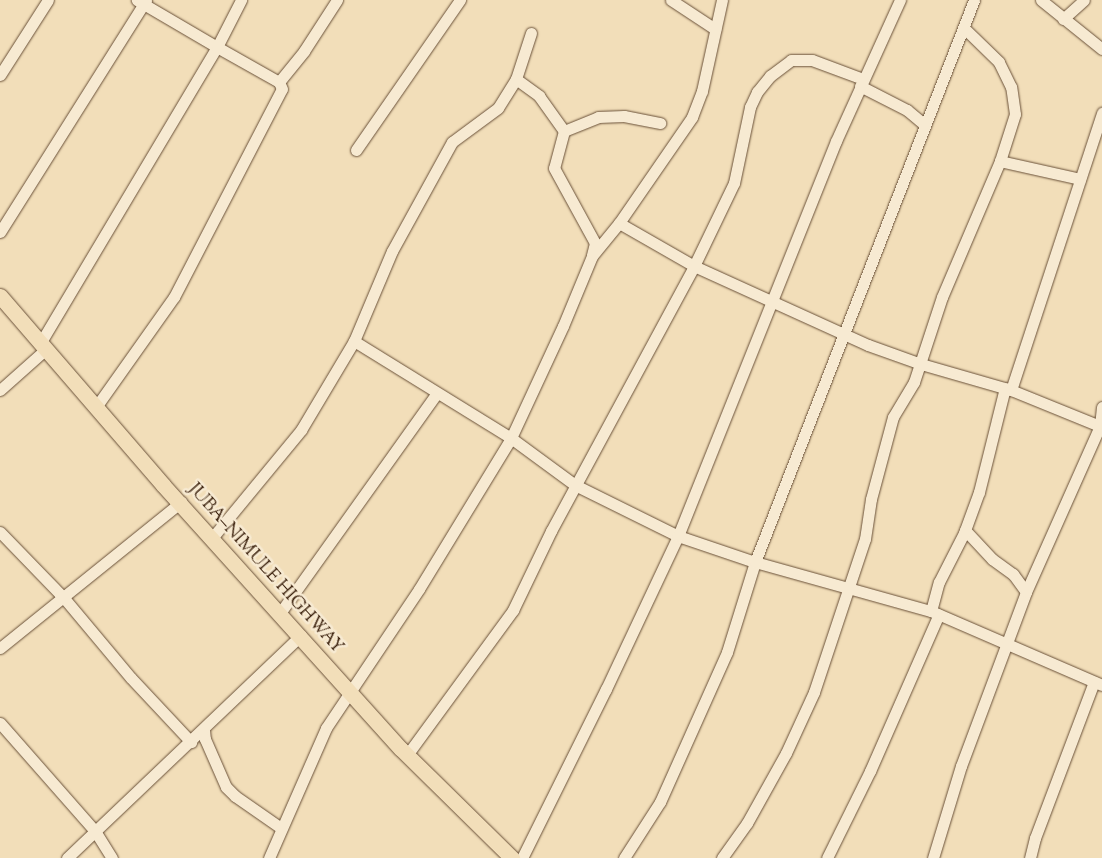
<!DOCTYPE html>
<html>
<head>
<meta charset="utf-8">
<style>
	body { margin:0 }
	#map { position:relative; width:1102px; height:858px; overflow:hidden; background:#f2deb9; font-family:"Sorts Mill Goudy",serif }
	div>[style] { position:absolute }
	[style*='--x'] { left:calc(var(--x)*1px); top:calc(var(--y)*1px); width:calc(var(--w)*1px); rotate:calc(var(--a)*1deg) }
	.roads { filter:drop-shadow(0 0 1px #695038) drop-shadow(0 0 1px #695038) }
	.minor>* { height:11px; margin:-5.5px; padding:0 5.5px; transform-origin:5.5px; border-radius:5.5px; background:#f7ead2 }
	.major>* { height:15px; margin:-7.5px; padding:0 7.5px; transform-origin:7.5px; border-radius:7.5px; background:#f2deb9 }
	span { translate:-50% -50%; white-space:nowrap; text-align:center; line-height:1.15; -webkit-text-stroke:5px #f7ead2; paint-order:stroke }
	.street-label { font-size:18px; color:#3b210d }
</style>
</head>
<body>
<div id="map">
	<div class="roads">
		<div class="minor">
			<div style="--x:671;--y:0;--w:53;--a:33.4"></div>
			<div style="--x:1041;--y:0;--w:78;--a:38.8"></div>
			<div style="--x:1063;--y:19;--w:28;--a:-42"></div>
			<div style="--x:531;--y:33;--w:48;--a:108.1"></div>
			<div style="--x:516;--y:79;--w:34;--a:122"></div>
			<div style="--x:498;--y:108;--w:57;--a:143.5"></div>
			<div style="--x:452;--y:142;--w:124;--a:118.8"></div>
			<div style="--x:392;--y:251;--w:98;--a:112.9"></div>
			<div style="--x:354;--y:341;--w:185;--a:31.7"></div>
			<div style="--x:511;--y:438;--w:79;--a:36.3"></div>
			<div style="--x:575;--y:485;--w:115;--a:26.3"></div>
			<div style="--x:678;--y:536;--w:81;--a:18.7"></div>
			<div style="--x:755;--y:562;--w:183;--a:15.6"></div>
			<div style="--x:931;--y:611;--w:186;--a:23.4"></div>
			<div style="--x:0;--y:75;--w:89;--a:-57.4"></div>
			<div style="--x:516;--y:79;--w:29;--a:36"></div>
			<div style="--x:539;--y:96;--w:43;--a:54.5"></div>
			<div style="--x:564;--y:131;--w:38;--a:105"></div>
			<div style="--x:554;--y:168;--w:85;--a:61.3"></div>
			<div style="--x:595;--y:243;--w:12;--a:104"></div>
			<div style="--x:279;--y:82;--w:40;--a:-51"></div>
			<div style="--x:304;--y:51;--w:61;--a:-57.1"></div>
			<div style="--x:860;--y:86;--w:53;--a:27.1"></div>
			<div style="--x:907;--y:110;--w:23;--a:40"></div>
			<div style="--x:564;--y:131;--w:37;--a:-22"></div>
			<div style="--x:598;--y:117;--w:26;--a:-2"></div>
			<div style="--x:624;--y:116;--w:37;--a:11"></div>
			<div style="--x:356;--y:150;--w:183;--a:-55.3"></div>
			<div style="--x:1000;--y:161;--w:82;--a:12.7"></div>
			<div style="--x:619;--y:223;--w:86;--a:29.8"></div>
			<div style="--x:694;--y:266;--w:191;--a:24.4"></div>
			<div style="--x:868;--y:345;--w:56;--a:19.7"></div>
			<div style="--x:921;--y:364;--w:94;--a:16.1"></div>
			<div style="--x:1011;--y:390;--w:98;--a:22.1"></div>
			<div style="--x:0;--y:232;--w:274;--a:-57.8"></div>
			<div style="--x:41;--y:342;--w:344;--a:-59.2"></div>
			<div style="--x:217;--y:47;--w:93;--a:-149.6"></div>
			<div style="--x:0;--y:390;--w:62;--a:-41.7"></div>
			<div style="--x:1011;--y:390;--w:292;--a:-71.8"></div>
			<div style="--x:96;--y:407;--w:135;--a:-54.7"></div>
			<div style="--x:174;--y:297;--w:234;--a:-62.6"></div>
			<div style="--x:282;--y:89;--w:8;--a:-113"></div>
			<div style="--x:279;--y:82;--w:71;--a:-150.6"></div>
			<div style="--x:217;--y:47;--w:53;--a:-62.9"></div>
			<div style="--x:965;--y:530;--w:40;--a:47"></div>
			<div style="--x:992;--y:559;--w:26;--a:36"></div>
			<div style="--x:1013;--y:574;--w:22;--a:54"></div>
			<div style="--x:0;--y:532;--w:92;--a:45.9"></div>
			<div style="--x:64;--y:598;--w:104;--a:50.1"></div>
			<div style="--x:131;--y:678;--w:88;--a:46.8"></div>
			<div style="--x:212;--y:538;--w:140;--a:-50.5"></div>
			<div style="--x:301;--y:430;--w:104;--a:-59.2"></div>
			<div style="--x:931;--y:611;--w:30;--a:-75"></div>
			<div style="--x:939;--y:582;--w:55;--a:-63"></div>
			<div style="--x:964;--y:533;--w:44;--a:-69.9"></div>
			<div style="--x:979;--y:492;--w:107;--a:-76"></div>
			<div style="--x:280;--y:613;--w:270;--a:-54.5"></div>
			<div style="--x:0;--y:648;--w:233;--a:-38.9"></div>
			<div style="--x:0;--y:723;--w:144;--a:48.7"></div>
			<div style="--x:95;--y:831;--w:32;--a:58"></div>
			<div style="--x:204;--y:730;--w:9;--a:84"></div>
			<div style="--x:205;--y:739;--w:52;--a:66.4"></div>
			<div style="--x:226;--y:787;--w:13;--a:45"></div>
			<div style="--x:235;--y:796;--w:56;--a:34.8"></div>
			<div style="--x:407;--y:755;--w:180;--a:-53.8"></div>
			<div style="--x:513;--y:610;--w:88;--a:-64.3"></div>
			<div style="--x:551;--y:531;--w:301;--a:-61.6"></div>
			<div style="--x:694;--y:266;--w:92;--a:-64.3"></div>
			<div style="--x:734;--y:183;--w:78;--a:-78.1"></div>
			<div style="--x:750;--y:107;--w:17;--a:-65"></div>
			<div style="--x:757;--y:92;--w:21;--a:-51"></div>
			<div style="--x:770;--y:76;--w:26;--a:-37"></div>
			<div style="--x:791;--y:60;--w:21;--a:0"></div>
			<div style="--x:812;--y:60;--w:54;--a:20.4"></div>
			<div style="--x:67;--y:858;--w:323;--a:-43.6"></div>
			<div style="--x:269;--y:858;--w:142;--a:-66.3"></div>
			<div style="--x:326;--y:728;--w:167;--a:-56.2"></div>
			<div style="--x:419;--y:589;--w:177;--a:-58.6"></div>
			<div style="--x:511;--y:438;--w:123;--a:-65.1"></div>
			<div style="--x:563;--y:326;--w:76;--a:-67.5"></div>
			<div style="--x:592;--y:256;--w:43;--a:-50.7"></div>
			<div style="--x:619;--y:223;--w:129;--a:-55.4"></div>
			<div style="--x:692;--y:117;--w:28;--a:-69"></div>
			<div style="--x:702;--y:91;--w:93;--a:-77.6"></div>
			<div style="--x:522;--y:858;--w:189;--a:-63.6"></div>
			<div style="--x:606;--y:689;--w:169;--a:-64.8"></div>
			<div style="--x:678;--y:536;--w:425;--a:-68.2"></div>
			<div style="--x:836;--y:141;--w:155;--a:-65.6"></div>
			<div style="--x:624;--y:858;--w:67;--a:-57.3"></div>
			<div style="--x:660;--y:802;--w:164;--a:-65.9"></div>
			<div style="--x:727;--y:652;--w:94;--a:-72.7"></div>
			<div style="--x:755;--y:562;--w:603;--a:-68.71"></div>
			<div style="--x:722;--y:858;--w:43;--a:-54.5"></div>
			<div style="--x:747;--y:823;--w:80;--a:-60.9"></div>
			<div style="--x:786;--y:753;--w:67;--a:-65.3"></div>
			<div style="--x:814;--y:692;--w:161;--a:-71.6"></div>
			<div style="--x:865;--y:539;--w:40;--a:-81.5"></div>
			<div style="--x:871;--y:499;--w:85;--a:-75"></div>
			<div style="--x:893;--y:417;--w:41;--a:-59"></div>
			<div style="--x:914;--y:382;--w:89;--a:-71.8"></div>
			<div style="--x:942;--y:297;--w:148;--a:-66.9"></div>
			<div style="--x:1000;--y:161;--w:49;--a:-72.3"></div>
			<div style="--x:1015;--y:114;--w:27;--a:-98"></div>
			<div style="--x:1011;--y:87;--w:28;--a:-116"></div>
			<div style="--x:999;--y:62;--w:49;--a:-135.8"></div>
			<div style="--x:827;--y:858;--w:97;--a:-63.7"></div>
			<div style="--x:870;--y:771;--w:171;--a:-66.3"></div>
			<div style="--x:933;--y:858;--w:96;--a:-73.1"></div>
			<div style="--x:961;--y:766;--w:186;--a:-69.5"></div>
			<div style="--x:1026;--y:592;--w:182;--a:-66"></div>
			<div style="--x:1100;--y:426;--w:19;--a:-84"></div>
			<div style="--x:1030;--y:858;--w:21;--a:-76"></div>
			<div style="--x:1035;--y:838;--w:167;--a:-69.3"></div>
		</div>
		<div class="major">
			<div style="--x:0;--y:296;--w:250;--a:49.2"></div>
			<div style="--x:163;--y:485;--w:355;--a:48"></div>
			<div style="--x:401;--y:749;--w:156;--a:44.5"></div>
		</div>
	</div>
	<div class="street-label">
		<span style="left:265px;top:569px;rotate:48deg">JUBA–NIMULE HIGHWAY</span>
	</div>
</div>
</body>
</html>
